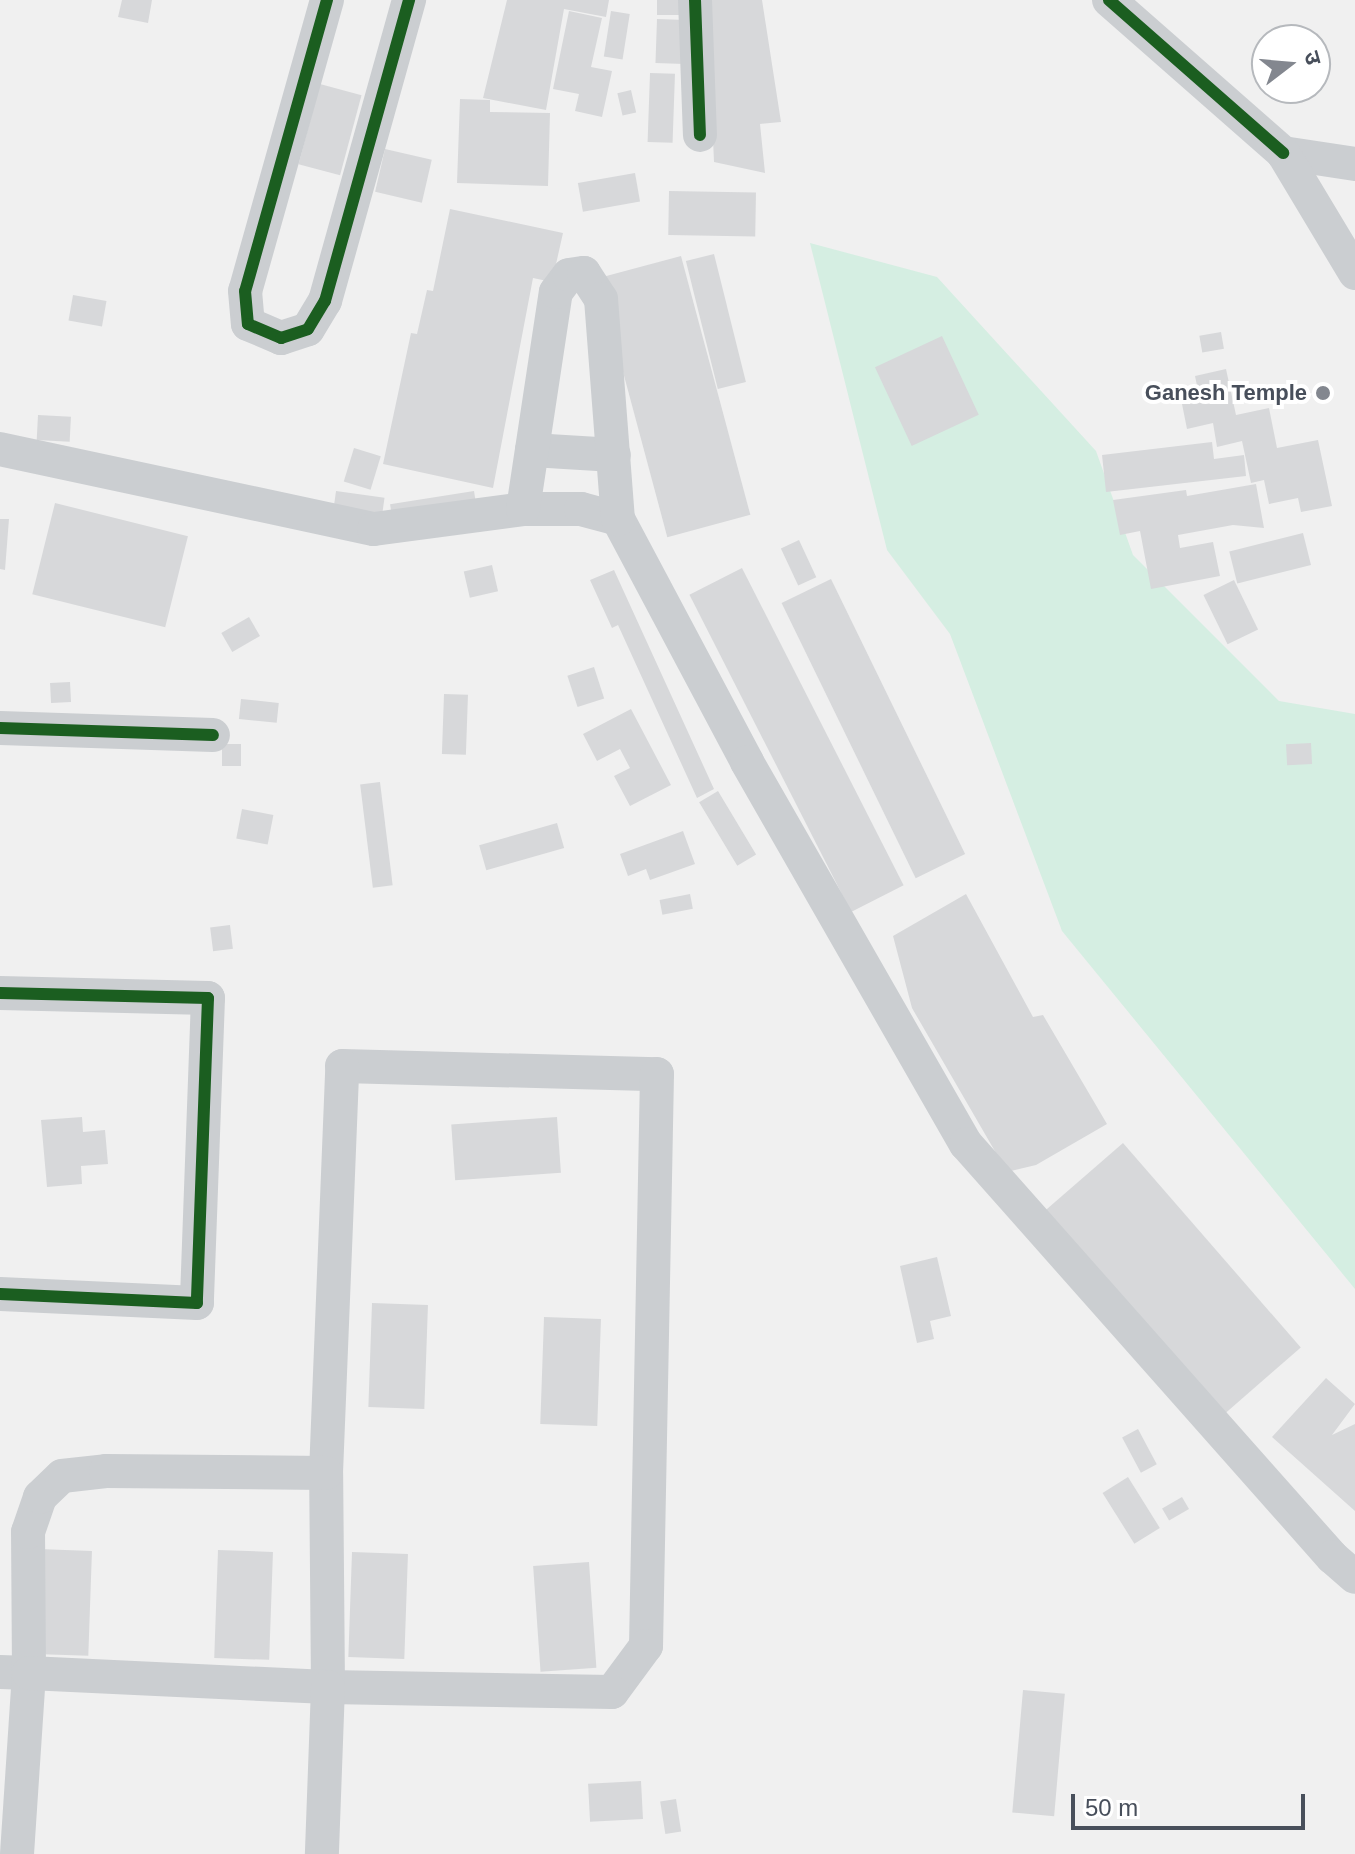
<!DOCTYPE html>
<html>
<head>
<meta charset="utf-8">
<style>
	body { margin:0 }
	#map { position:relative; width:1355px; height:1854px; overflow:hidden; background:#f0f0f0; font-family:Arial,"Noto Sans Devanagari",sans-serif }
	div>[style] { position:absolute }
	[style*='--x'] { left:calc(var(--x)*1px); top:calc(var(--y)*1px); width:calc(var(--w)*1px); rotate:calc(var(--a)*1deg) }
	.green>* { inset:0; background:#d5eee2 }
	.building>* { inset:0; background:#d7d8da; transform-origin:0 0 }
	.minor>* { height:34px; margin:-17px; padding:0 17px; transform-origin:17px; border-radius:17px; background:#cbced1 }
	.cycleway>* { height:12px; margin:-6px; padding:0 6px; transform-origin:6px; border-radius:6px; background:#1b5e20 }
	.dots>* { width:22px; height:22px; translate:-50% -50%; box-sizing:border-box; border:4px solid #fff; border-radius:50% }
	span { translate:-50% -50%; white-space:nowrap; text-align:center; line-height:1.15; -webkit-text-stroke:8px #fff; paint-order:stroke }
	.poi-label { font-size:22px; color:#484f5b; font-weight:700 }
	.right { translate:-100% -50%; text-align:right }
	.north { position:absolute; left:1251px; top:24px; width:80px; height:80px; box-sizing:border-box; background:#fff; border:2px solid #b6b9bd; border-radius:50%; rotate:74deg; font-size:22px; font-weight:700; line-height:32px; text-align:center; color:#484f5b }
	.north::after { content:''; display:block; margin:auto; width:28px; height:36px; background:#83878f; clip-path:polygon(50% 0,100% 100%,50% 72%,0 100%) }
	.scale { position:absolute; left:1071px; top:1794px; width:234px; height:36px; box-sizing:border-box; border:4px solid #484f5b; border-top:0; padding-left:10px; font-size:24px; line-height:28px; white-space:nowrap; color:#484f5b; -webkit-text-stroke:6px #fff; paint-order:stroke }
</style>
</head>
<body>
<div id="map">
	<div class="green">
		<div style="clip-path:polygon(810px 243px,937px 277px,1096px 451px,1133px 555px,1279px 701px,1355px 714px,1355px 1289px,1062px 931px,950px 634px,887px 550px)"></div>
	</div>
	<div class="building">
		<div style="clip-path:polygon(122px 0,152px 0,148px 23px,118px 17px)"></div>
		<div style="clip-path:polygon(507px 0,609px 0,606px 17px,564px 9px,546px 110px,483px 98px)"></div>
		<div style="left:657px;top:0;width:32px;height:15px"></div>
		<div style="clip-path:polygon(707px 0,762px 0,781px 122px,760px 124px,765px 173px,714px 162px)"></div>
		<div style="clip-path:polygon(569px 11px,602px 18px,591px 67px,612px 71px,602px 117px,575px 111px,579px 94px,553px 89px)"></div>
		<div style="left:611px;top:11px;width:19px;height:46px;rotate:9deg"></div>
		<div style="left:657px;top:19px;width:36px;height:44px;rotate:2deg"></div>
		<div style="left:650px;top:73px;width:25px;height:69px;rotate:2deg"></div>
		<div style="left:320px;top:84px;width:43px;height:83px;rotate:15deg"></div>
		<div style="left:631px;top:90px;width:23px;height:14px;rotate:77deg"></div>
		<div style="clip-path:polygon(460px 99px,490px 100px,490px 112px,550px 113px,548px 186px,457px 183px)"></div>
		<div style="left:385px;top:149px;width:48px;height:44px;rotate:13deg"></div>
		<div style="left:635px;top:173px;width:29px;height:58px;rotate:80deg"></div>
		<div style="left:669px;top:191px;width:87px;height:44px;rotate:1deg"></div>
		<div style="clip-path:polygon(450px 209px,563px 233px,552px 282px,533px 278px,493px 488px,383px 464px,411px 333px,417px 334px,427px 290px,433px 291px)"></div>
		<div style="left:714px;top:254px;width:132px;height:29px;rotate:76deg"></div>
		<div style="left:681px;top:256px;width:268px;height:86px;rotate:75deg"></div>
		<div style="left:73px;top:295px;width:34px;height:26px;rotate:10deg"></div>
		<div style="left:1221px;top:332px;width:17px;height:22px;rotate:80deg"></div>
		<div style="left:942px;top:336px;width:87px;height:74px;rotate:65deg"></div>
		<div style="clip-path:polygon(1226px 369px,1236px 415px,1269px 408px,1277px 448px,1318px 440px,1332px 506px,1301px 512px,1298px 498px,1269px 504px,1264px 480px,1251px 483px,1242px 441px,1217px 447px,1213px 423px,1187px 429px,1182px 404px,1200px 400px,1195px 376px)"></div>
		<div style="left:38px;top:415px;width:33px;height:25px;rotate:3deg"></div>
		<div style="clip-path:polygon(1212px 442px,1214px 459px,1244px 455px,1246px 476px,1106px 492px,1102px 455px)"></div>
		<div style="left:354px;top:448px;width:28px;height:35px;rotate:17deg"></div>
		<div style="clip-path:polygon(1256px 484px,1264px 528px,1233px 525px,1178px 535px,1180px 548px,1213px 542px,1220px 576px,1151px 589px,1140px 531px,1120px 535px,1113px 500px,1186px 490px,1187px 496px)"></div>
		<div style="left:336px;top:491px;width:49px;height:24px;rotate:8deg"></div>
		<div style="left:474px;top:491px;width:19px;height:85px;rotate:81deg"></div>
		<div style="left:55px;top:503px;width:137px;height:94px;rotate:14deg"></div>
		<div style="clip-path:polygon(0 519px,9px 519px,5px 570px,0 569px)"></div>
		<div style="left:1303px;top:533px;width:33px;height:76px;rotate:76deg"></div>
		<div style="left:799px;top:540px;width:41px;height:20px;rotate:65deg"></div>
		<div style="left:492px;top:565px;width:27px;height:29px;rotate:77deg"></div>
		<div style="left:742px;top:568px;width:356px;height:59px;rotate:63deg"></div>
		<div style="clip-path:polygon(614px 570px,714px 789px,697px 798px,618px 625px,612px 628px,590px 580px)"></div>
		<div style="left:831px;top:579px;width:306px;height:55px;rotate:64deg"></div>
		<div style="left:1234px;top:580px;width:55px;height:34px;rotate:64deg"></div>
		<div style="left:249px;top:617px;width:22px;height:32px;rotate:60deg"></div>
		<div style="left:594px;top:667px;width:33px;height:28px;rotate:72deg"></div>
		<div style="left:70px;top:682px;width:20px;height:20px;rotate:87deg"></div>
		<div style="left:444px;top:694px;width:24px;height:60px;rotate:2deg"></div>
		<div style="left:241px;top:699px;width:38px;height:20px;rotate:6deg"></div>
		<div style="clip-path:polygon(631px 709px,671px 785px,630px 806px,614px 776px,630px 768px,620px 749px,597px 761px,583px 734px)"></div>
		<div style="left:1311px;top:743px;width:21px;height:25px;rotate:87deg"></div>
		<div style="left:222px;top:744px;width:19px;height:22px"></div>
		<div style="left:380px;top:782px;width:104px;height:20px;rotate:83deg"></div>
		<div style="left:718px;top:791px;width:74px;height:22px;rotate:59deg"></div>
		<div style="left:242px;top:809px;width:32px;height:30px;rotate:11deg"></div>
		<div style="left:557px;top:823px;width:26px;height:81px;rotate:74deg"></div>
		<div style="clip-path:polygon(683px 831px,695px 864px,650px 880px,646px 869px,628px 876px,620px 854px)"></div>
		<div style="left:690px;top:894px;width:15px;height:31px;rotate:79deg"></div>
		<div style="clip-path:polygon(966px 894px,1033px 1017px,1043px 1015px,1107px 1124px,1036px 1165px,1007px 1172px,912px 1008px,893px 936px)"></div>
		<div style="left:230px;top:925px;width:24px;height:20px;rotate:83deg"></div>
		<div style="clip-path:polygon(82px 1117px,83px 1132px,105px 1130px,108px 1164px,81px 1166px,82px 1184px,47px 1187px,41px 1120px)"></div>
		<div style="left:557px;top:1117px;width:56px;height:106px;rotate:86deg"></div>
		<div style="left:1123px;top:1143px;width:271px;height:108px;rotate:49deg"></div>
		<div style="clip-path:polygon(937px 1257px,951px 1316px,930px 1321px,934px 1339px,917px 1343px,900px 1266px)"></div>
		<div style="left:372px;top:1303px;width:56px;height:104px;rotate:2deg"></div>
		<div style="left:544px;top:1317px;width:57px;height:107px;rotate:2deg"></div>
		<div style="clip-path:polygon(1326px 1378px,1355px 1404px,1332px 1435px,1355px 1424px,1355px 1511px,1272px 1437px)"></div>
		<div style="left:1138px;top:1429px;width:40px;height:18px;rotate:62deg"></div>
		<div style="left:1128px;top:1477px;width:60px;height:30px;rotate:58deg"></div>
		<div style="left:1182px;top:1497px;width:14px;height:23px;rotate:60deg"></div>
		<div style="left:38px;top:1549px;width:54px;height:105px;rotate:2deg"></div>
		<div style="left:218px;top:1550px;width:55px;height:108px;rotate:2deg"></div>
		<div style="left:352px;top:1552px;width:56px;height:105px;rotate:2deg"></div>
		<div style="left:589px;top:1562px;width:106px;height:56px;rotate:86deg"></div>
		<div style="left:1023px;top:1690px;width:42px;height:123px;rotate:5deg"></div>
		<div style="left:641px;top:1781px;width:38px;height:53px;rotate:87deg"></div>
		<div style="left:676px;top:1799px;width:33px;height:16px;rotate:81deg"></div>
	</div>
	<div class="minor">
		<div style="--x:327;--y:0;--w:302;--a:105.7"></div>
		<div style="--x:245;--y:291;--w:33;--a:85"></div>
		<div style="--x:248;--y:324;--w:36;--a:23"></div>
		<div style="--x:281;--y:338;--w:28;--a:-18"></div>
		<div style="--x:308;--y:329;--w:33;--a:-59"></div>
		<div style="--x:325;--y:301;--w:313;--a:-74.4"></div>
		<div style="--x:695;--y:0;--w:135;--a:87.9"></div>
		<div style="--x:1109;--y:0;--w:232;--a:41.3"></div>
		<div style="--x:1355;--y:164;--w:73;--a:-171.3"></div>
		<div style="--x:1283;--y:153;--w:140;--a:59"></div>
		<div style="--x:0;--y:449;--w:382;--a:12.1"></div>
		<div style="--x:374;--y:529;--w:150;--a:-7.6"></div>
		<div style="--x:523;--y:509;--w:58;--a:0"></div>
		<div style="--x:581;--y:509;--w:38;--a:15"></div>
		<div style="--x:618;--y:519;--w:275;--a:62"></div>
		<div style="--x:747;--y:762;--w:440;--a:60.2"></div>
		<div style="--x:966;--y:1144;--w:552;--a:48.45"></div>
		<div style="--x:1332;--y:1557;--w:30;--a:41"></div>
		<div style="--x:532;--y:450;--w:82;--a:3.5"></div>
		<div style="--x:523;--y:509;--w:219;--a:-81.4"></div>
		<div style="--x:556;--y:292;--w:21;--a:-53"></div>
		<div style="--x:569;--y:275;--w:15;--a:-8"></div>
		<div style="--x:584;--y:273;--w:31;--a:57"></div>
		<div style="--x:601;--y:299;--w:221;--a:85.6"></div>
		<div style="--x:0;--y:728;--w:213;--a:1.9"></div>
		<div style="--x:0;--y:993;--w:208;--a:1.4"></div>
		<div style="--x:208;--y:998;--w:305;--a:92.1"></div>
		<div style="--x:197;--y:1303;--w:197;--a:-177.4"></div>
		<div style="--x:342;--y:1066;--w:315;--a:1.5"></div>
		<div style="--x:657;--y:1074;--w:572;--a:91.1"></div>
		<div style="--x:646;--y:1646;--w:57;--a:126.5"></div>
		<div style="--x:612;--y:1692;--w:284;--a:-179"></div>
		<div style="--x:328;--y:1687;--w:214;--a:-90.5"></div>
		<div style="--x:326;--y:1473;--w:407;--a:-87.7"></div>
		<div style="--x:0;--y:1672;--w:29;--a:2"></div>
		<div style="--x:29;--y:1673;--w:141;--a:-90.4"></div>
		<div style="--x:28;--y:1532;--w:37;--a:-71"></div>
		<div style="--x:40;--y:1497;--w:30;--a:-44"></div>
		<div style="--x:62;--y:1476;--w:44;--a:-6.5"></div>
		<div style="--x:106;--y:1471;--w:220;--a:0.5"></div>
		<div style="--x:17;--y:1854;--w:181;--a:-86.2"></div>
		<div style="--x:29;--y:1673;--w:299;--a:2.7"></div>
		<div style="--x:328;--y:1687;--w:167;--a:92.1"></div>
	</div>
	<div class="cycleway">
		<div style="--x:327;--y:0;--w:302;--a:105.7"></div>
		<div style="--x:245;--y:291;--w:33;--a:85"></div>
		<div style="--x:248;--y:324;--w:36;--a:23"></div>
		<div style="--x:281;--y:338;--w:28;--a:-18"></div>
		<div style="--x:308;--y:329;--w:33;--a:-59"></div>
		<div style="--x:325;--y:301;--w:313;--a:-74.4"></div>
		<div style="--x:695;--y:0;--w:135;--a:87.9"></div>
		<div style="--x:1109;--y:0;--w:232;--a:41.3"></div>
		<div style="--x:0;--y:728;--w:213;--a:1.9"></div>
		<div style="--x:0;--y:993;--w:208;--a:1.4"></div>
		<div style="--x:208;--y:998;--w:305;--a:92.1"></div>
		<div style="--x:197;--y:1303;--w:197;--a:-177.4"></div>
	</div>
	<div class="dots">
		<div style="left:1323px;top:393px;background:#83878f"></div>
	</div>
	<div class="poi-label">
		<span class="right" style="left:1307px;top:393px">Ganesh Temple</span>
	</div>
	<div class="north">उ</div>
	<div class="scale">50 m</div>
</div>
</body>
</html>
